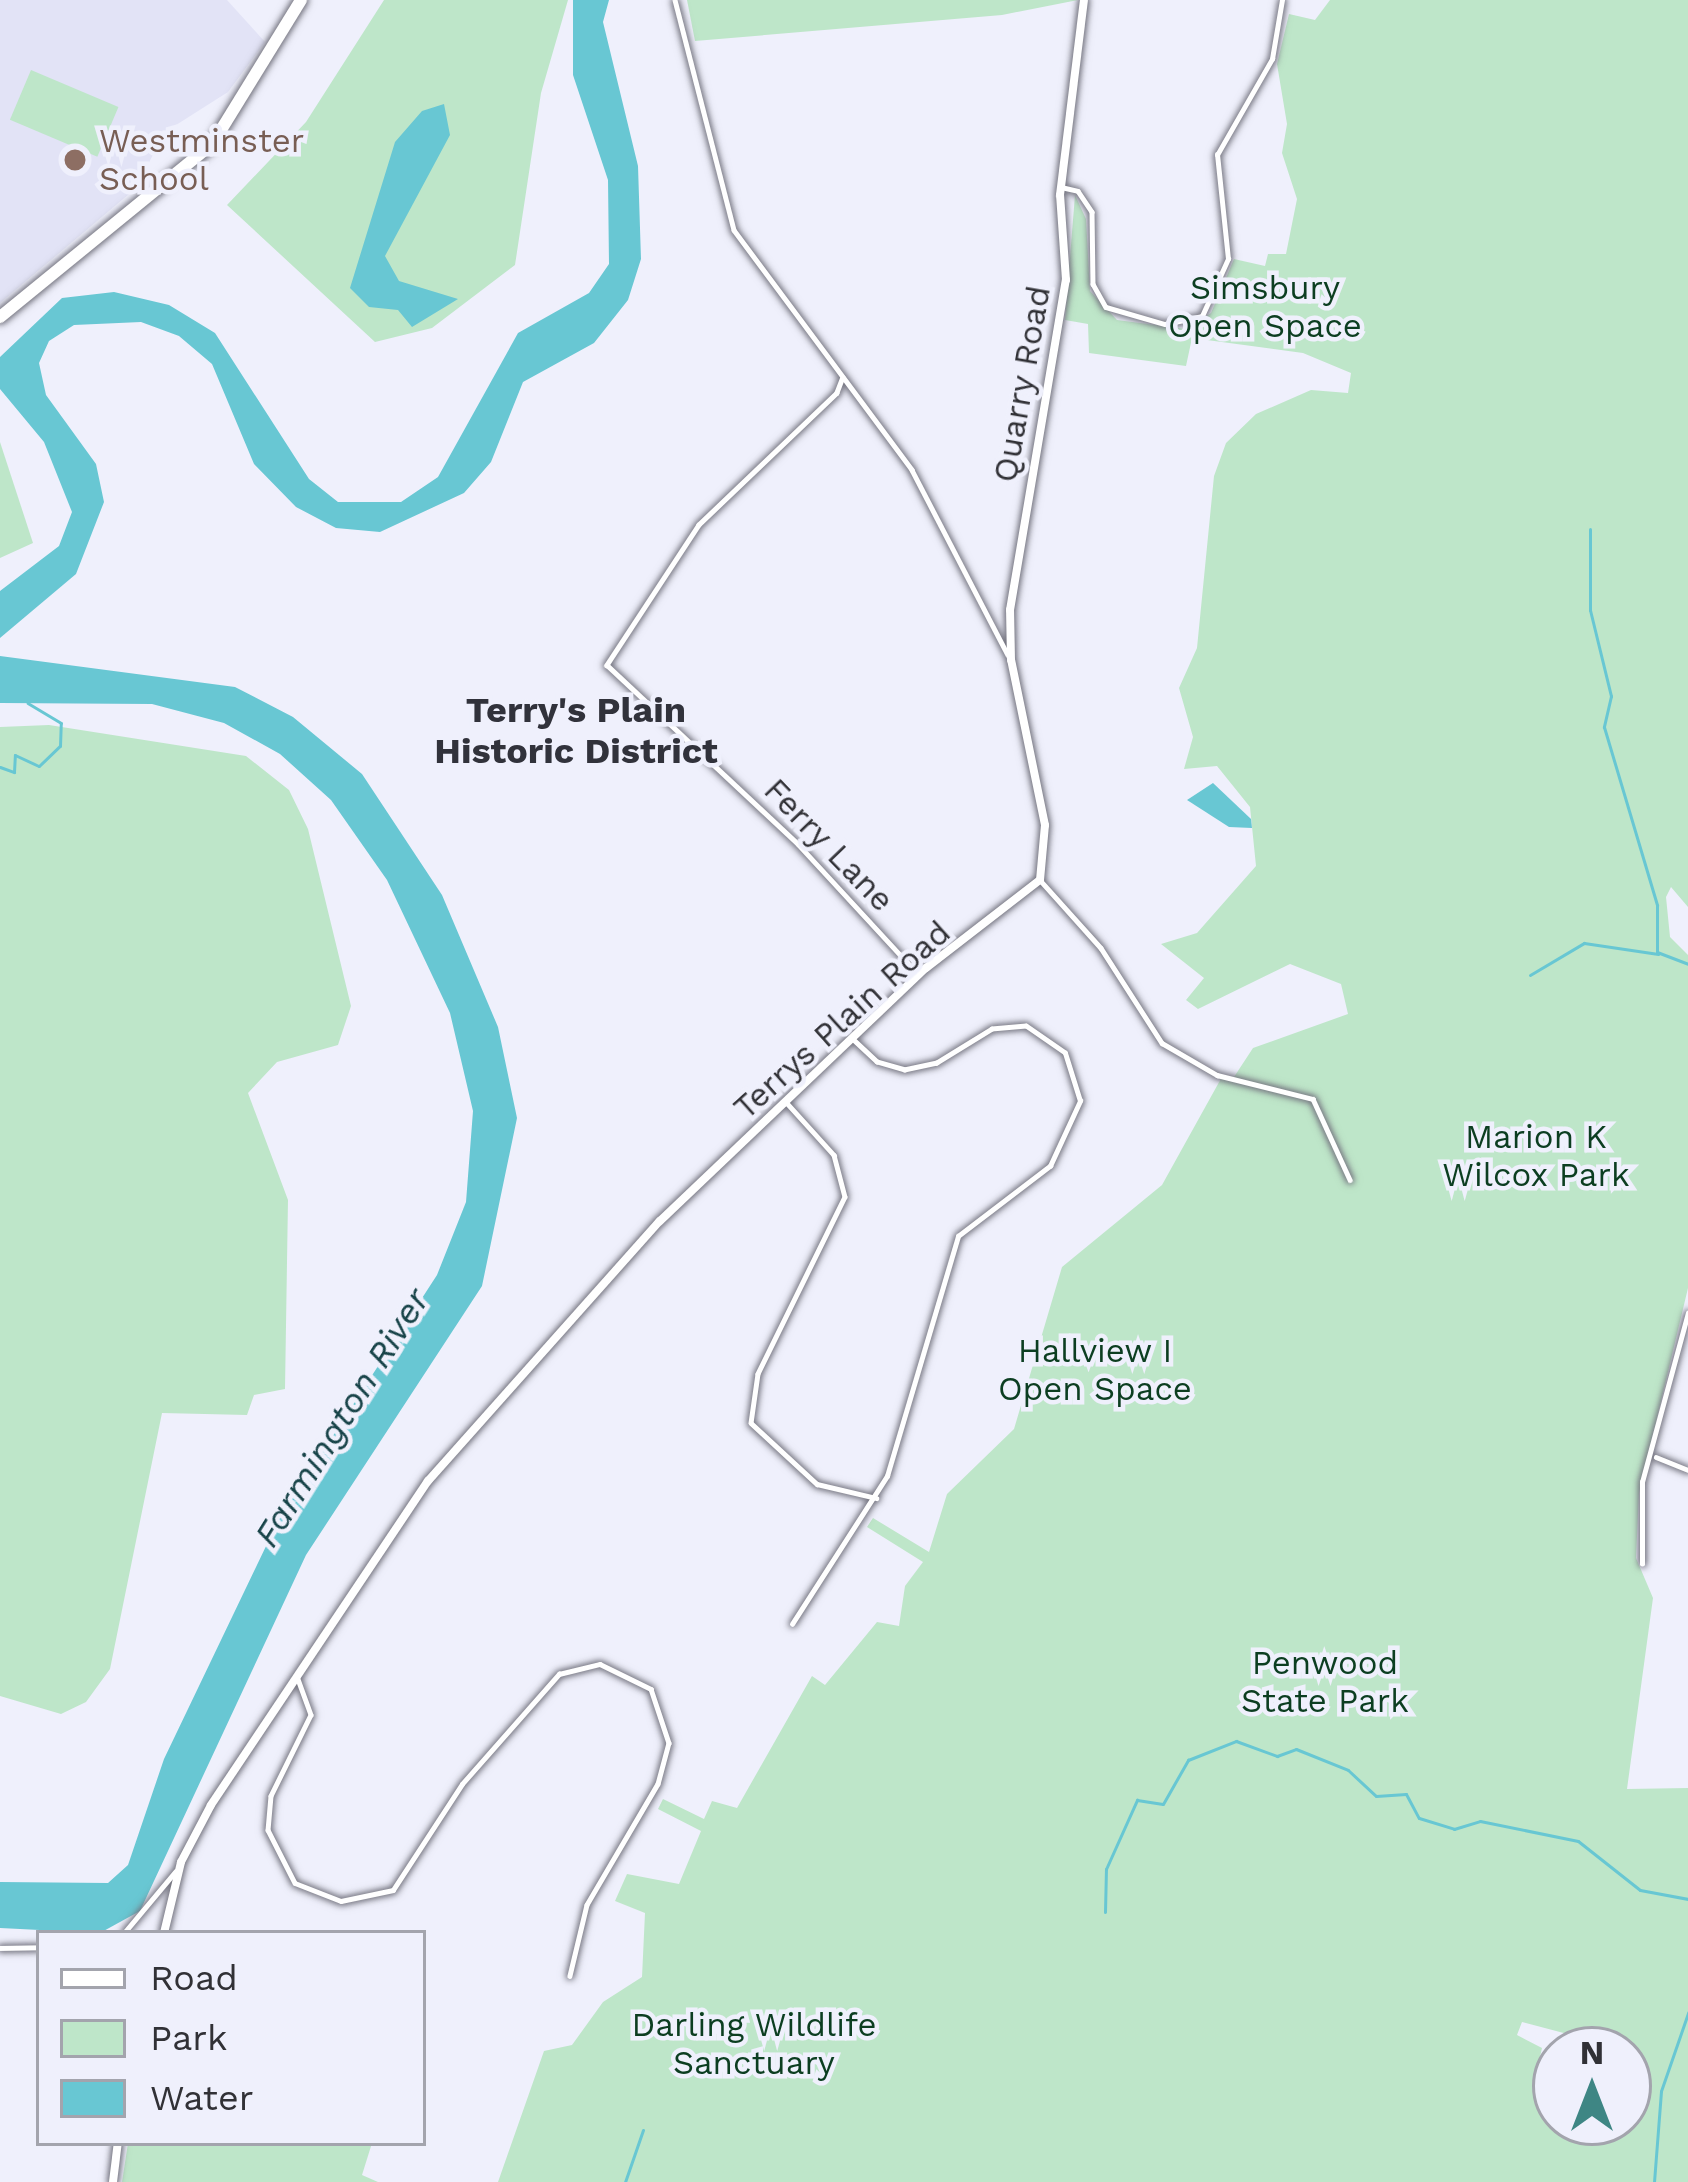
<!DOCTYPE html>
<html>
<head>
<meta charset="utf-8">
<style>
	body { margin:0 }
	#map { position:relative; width:1688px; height:2182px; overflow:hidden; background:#eff0fc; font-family:"Work Sans",sans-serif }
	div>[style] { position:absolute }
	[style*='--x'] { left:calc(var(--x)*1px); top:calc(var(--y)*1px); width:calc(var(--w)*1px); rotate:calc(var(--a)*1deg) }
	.built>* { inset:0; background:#e2e3f6 }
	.green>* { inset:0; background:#bee6c9; transform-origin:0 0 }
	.water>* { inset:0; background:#68c7d3 }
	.stream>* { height:3px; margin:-1.5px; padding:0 1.5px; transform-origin:1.5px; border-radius:1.5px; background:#68c7d3 }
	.roads { filter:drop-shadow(0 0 3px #74747f) drop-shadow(0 0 3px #74747f) }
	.minor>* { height:4.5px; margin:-2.25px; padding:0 2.25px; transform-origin:2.25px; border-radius:2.25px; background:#fff }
	.tertiary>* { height:8px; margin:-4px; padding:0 4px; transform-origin:4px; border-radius:4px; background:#fff }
	.trunk>* { height:12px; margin:-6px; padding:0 6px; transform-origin:6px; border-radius:6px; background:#fff }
	.dots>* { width:33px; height:33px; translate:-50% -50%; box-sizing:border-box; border:6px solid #eff0fc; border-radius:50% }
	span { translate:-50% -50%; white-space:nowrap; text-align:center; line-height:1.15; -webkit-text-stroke:9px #eff0fc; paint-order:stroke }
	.education-label { font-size:33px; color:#785e54 }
	.left { translate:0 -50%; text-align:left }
	.park-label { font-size:33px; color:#0c3e21 }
	.street-label { font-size:33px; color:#313136 }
	.neighbourhood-label { font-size:36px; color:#31323b; font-weight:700 }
	.water-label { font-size:36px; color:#174348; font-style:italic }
	.legend { position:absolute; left:36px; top:1930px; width:390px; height:216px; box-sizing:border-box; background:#eff0fc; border:3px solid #a3a4ad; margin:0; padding:15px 21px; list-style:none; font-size:36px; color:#313136 }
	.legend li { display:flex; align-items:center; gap:24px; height:60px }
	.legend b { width:60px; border:3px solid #a3a4ad }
	.north { position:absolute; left:1532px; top:2026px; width:120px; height:120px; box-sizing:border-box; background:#eff0fc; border:3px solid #a3a4ad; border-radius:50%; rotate:0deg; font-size:33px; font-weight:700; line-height:48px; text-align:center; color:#313136 }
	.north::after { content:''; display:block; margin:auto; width:42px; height:54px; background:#3e8684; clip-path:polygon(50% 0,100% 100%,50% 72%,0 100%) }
</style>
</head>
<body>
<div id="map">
	<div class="built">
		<div style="clip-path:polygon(0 0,227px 0,265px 42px,228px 92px,165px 132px,135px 189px,0 303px)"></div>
	</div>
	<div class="green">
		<div style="clip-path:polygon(384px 0,568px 0,541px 93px,515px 265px,432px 328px,375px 342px,227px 205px,306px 122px)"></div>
		<div style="clip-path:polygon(687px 0,1078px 0,1002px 15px,695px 41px)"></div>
		<div style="clip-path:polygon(evenodd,1330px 0,1688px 0,1688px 907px,1671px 887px,1666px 897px,1670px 937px,1688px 955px,1688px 1288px,1639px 1493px,1636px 1558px,1653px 1598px,1627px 1789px,1688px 1788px,1688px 2182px,498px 2182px,544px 2051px,572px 2045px,603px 2002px,642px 1977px,645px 1913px,615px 1901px,627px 1874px,679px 1884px,701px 1831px,658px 1809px,663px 1799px,704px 1819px,712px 1801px,737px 1808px,812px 1676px,825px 1685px,877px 1622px,899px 1626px,905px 1586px,923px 1562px,867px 1527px,873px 1518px,929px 1552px,947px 1494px,1014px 1429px,1062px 1267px,1162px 1185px,1223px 1075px,1234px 1077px,1253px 1048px,1348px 1014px,1341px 984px,1290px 964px,1198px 1009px,1186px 1000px,1204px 978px,1161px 944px,1197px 933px,1256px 866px,1250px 807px,1217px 766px,1184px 769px,1193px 737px,1179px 688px,1197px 648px,1214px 476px,1226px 443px,1256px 414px,1311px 390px,1348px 393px,1351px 373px,1303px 353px,1192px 338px,1186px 366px,1089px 353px,1088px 324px,1065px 320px,1075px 195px,1086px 219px,1090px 291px,1117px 320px,1186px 329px,1211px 313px,1234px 259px,1265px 266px,1268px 254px,1286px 254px,1297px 199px,1282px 153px,1287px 124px,1277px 64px,1289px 14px,1315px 20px,1330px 0,1522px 2022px,1628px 2050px,1628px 2122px,1556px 2122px,1556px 2069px,1538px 2066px,1542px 2048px,1517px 2035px,1522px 2022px)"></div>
		<div style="left:31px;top:70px;width:95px;height:54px;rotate:23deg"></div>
		<div style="clip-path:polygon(0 442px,33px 543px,0 558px)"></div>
		<div style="clip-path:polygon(49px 725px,246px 756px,289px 790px,308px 829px,351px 1006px,338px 1045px,277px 1062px,248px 1093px,288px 1200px,285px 1389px,254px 1395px,247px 1415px,162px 1413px,110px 1669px,86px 1702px,61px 1714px,0 1696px,0 727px)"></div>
		<div style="clip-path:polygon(128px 2143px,372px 2143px,362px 2175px,378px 2182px,122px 2182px)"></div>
	</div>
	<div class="water">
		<div style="clip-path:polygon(573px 0,609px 0,603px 22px,638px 166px,641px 259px,628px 300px,594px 343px,523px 382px,491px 462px,464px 493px,380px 532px,336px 528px,296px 507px,254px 464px,212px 364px,179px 336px,141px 322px,74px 325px,49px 341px,39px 363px,46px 395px,96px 464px,104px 502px,76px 574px,0 638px,0 591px,59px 546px,72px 512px,44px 442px,0 389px,0 357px,62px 298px,114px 292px,169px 305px,215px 333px,309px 479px,338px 502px,401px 502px,438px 477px,518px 333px,589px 293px,609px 264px,608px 180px,573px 75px)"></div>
		<div style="clip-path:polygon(444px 104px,450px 135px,385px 256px,399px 281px,458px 299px,412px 327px,398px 310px,369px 307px,350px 288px,395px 142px,422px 111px)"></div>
		<div style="clip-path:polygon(0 656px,235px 687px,293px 717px,362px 774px,442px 895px,498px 1027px,517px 1118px,482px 1286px,306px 1555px,140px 1911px,100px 1933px,0 1928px,0 1882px,108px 1883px,128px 1865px,164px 1759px,279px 1519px,437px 1275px,466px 1202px,473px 1111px,450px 1013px,387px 880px,331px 800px,280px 754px,224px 723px,152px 704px,0 703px)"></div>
		<div style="clip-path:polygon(1213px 783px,1251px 819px,1252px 828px,1229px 827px,1187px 800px)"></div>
	</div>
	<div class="stream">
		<div style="--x:1590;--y:529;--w:81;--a:90"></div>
		<div style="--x:1590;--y:610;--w:89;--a:76.3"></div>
		<div style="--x:1611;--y:696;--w:32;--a:103"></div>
		<div style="--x:1604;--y:727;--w:186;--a:73.4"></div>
		<div style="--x:1657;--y:905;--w:47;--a:90"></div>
		<div style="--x:1657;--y:952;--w:33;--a:21"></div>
		<div style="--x:0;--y:767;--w:15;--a:20"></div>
		<div style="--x:14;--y:772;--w:17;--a:-87"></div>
		<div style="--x:15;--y:755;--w:26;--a:25"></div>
		<div style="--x:39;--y:766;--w:29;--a:-44"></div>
		<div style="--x:60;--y:746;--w:23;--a:-88"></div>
		<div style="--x:61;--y:723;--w:39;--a:-149"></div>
		<div style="--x:1530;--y:975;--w:63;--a:-30.7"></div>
		<div style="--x:1584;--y:943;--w:75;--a:8.5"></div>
		<div style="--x:1105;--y:1912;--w:43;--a:-88.7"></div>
		<div style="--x:1106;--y:1869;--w:76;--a:-65.8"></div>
		<div style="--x:1137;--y:1800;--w:26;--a:9"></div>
		<div style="--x:1163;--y:1804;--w:51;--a:-60.4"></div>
		<div style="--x:1188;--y:1760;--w:52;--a:-21.6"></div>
		<div style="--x:1236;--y:1741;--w:44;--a:20.1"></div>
		<div style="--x:1277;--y:1756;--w:20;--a:-20"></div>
		<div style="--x:1296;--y:1749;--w:56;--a:22"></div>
		<div style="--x:1348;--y:1770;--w:38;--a:43"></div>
		<div style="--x:1376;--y:1796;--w:30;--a:-4"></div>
		<div style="--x:1406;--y:1794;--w:27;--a:62"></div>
		<div style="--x:1419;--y:1818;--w:37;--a:17"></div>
		<div style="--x:1454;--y:1829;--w:27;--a:-17"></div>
		<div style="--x:1480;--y:1821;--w:100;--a:11.5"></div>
		<div style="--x:1578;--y:1841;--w:79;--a:38.3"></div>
		<div style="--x:1640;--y:1890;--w:49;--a:10.6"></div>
		<div style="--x:625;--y:2182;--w:55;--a:-70.9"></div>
		<div style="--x:1654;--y:2182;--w:91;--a:-85.6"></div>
		<div style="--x:1661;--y:2091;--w:83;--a:-70.9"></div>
	</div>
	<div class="roads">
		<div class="minor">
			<div style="--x:675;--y:0;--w:237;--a:75.6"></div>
			<div style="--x:734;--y:230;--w:299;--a:53.4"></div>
			<div style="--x:912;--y:470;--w:208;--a:62.6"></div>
			<div style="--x:1061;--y:187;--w:17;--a:13"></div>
			<div style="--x:1078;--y:191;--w:25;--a:56"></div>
			<div style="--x:1092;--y:212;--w:72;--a:89.2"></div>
			<div style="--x:1093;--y:284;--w:26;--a:61"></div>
			<div style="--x:1106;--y:307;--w:61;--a:16.1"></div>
			<div style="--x:1165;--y:324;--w:38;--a:-12"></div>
			<div style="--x:1202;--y:316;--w:63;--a:-65.5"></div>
			<div style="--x:1228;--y:259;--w:105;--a:-96"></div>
			<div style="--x:1217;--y:155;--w:111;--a:-60.2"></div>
			<div style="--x:1272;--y:59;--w:60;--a:-80.4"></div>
			<div style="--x:843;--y:377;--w:17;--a:111"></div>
			<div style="--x:837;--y:393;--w:191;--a:136.3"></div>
			<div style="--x:699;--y:525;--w:168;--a:123.3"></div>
			<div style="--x:607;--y:665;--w:262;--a:43.1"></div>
			<div style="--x:798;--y:844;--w:162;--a:47.3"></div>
			<div style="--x:908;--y:963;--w:18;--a:77"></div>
			<div style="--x:1040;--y:880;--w:91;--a:48.1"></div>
			<div style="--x:1101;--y:948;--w:113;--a:57.3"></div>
			<div style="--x:1162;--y:1043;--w:64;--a:30.2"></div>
			<div style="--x:1217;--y:1075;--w:99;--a:14"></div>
			<div style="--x:1313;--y:1099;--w:89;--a:65.4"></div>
			<div style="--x:786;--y:1102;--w:72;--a:47.8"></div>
			<div style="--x:834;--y:1155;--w:43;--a:75.3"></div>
			<div style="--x:845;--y:1197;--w:197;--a:116.2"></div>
			<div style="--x:758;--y:1374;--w:49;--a:98.1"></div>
			<div style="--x:751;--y:1423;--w:90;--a:42.7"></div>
			<div style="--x:817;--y:1484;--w:61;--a:13.3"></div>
			<div style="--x:1656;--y:1457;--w:35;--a:22"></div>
			<div style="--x:1642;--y:1564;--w:82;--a:-90"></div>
			<div style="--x:1642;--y:1482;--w:175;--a:-74.8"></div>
			<div style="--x:792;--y:1624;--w:176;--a:-57.3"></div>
			<div style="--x:887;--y:1476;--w:250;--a:-73.5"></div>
			<div style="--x:958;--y:1236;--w:116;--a:-37.3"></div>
			<div style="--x:1050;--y:1166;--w:72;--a:-65.2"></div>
			<div style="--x:1080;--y:1101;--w:50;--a:-107.4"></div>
			<div style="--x:1065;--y:1053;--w:47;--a:-145.3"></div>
			<div style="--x:1026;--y:1026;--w:34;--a:175"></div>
			<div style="--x:992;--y:1029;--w:65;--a:148.3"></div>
			<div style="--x:937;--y:1063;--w:33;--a:168"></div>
			<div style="--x:905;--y:1070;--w:29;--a:-164"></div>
			<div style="--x:877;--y:1062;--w:35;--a:-137"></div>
			<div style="--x:298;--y:1679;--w:38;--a:70"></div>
			<div style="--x:311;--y:1715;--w:90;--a:116.3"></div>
			<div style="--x:271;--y:1796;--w:34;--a:95"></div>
			<div style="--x:268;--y:1830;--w:59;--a:63"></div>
			<div style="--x:295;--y:1883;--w:49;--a:21.4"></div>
			<div style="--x:341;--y:1901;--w:53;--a:-11.9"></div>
			<div style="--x:393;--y:1890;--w:126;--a:-56.9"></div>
			<div style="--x:462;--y:1784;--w:147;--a:-48.6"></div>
			<div style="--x:559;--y:1674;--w:42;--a:-13.7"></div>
			<div style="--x:600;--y:1664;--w:57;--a:26.1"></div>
			<div style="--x:651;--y:1689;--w:57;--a:71.6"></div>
			<div style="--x:669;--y:1743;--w:42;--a:105"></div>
			<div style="--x:658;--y:1784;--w:140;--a:120.4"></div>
			<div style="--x:587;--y:1905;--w:73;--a:103.5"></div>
			<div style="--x:124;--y:1933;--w:80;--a:-50.1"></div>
			<div style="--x:0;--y:1948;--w:39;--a:-1"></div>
		</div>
		<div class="tertiary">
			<div style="--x:164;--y:1933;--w:73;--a:-76.5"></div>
			<div style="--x:181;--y:1862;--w:64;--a:-62.2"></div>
			<div style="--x:211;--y:1805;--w:390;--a:-56.2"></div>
			<div style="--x:428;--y:1481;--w:348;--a:-48.3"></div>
			<div style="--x:660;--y:1221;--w:367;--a:-43.6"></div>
			<div style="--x:926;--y:968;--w:144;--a:-37.7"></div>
			<div style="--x:1040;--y:880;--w:55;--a:-84.8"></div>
			<div style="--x:1045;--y:825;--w:168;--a:-101.6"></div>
			<div style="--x:1011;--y:660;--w:50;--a:-91.1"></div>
			<div style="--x:1010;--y:610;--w:335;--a:-80.4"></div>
			<div style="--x:1066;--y:280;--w:85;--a:-94"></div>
			<div style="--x:1060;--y:195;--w:196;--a:-83"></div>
			<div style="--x:113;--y:2182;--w:39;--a:-83"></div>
		</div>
		<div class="trunk">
			<div style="--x:0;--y:317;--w:275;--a:-39.2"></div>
			<div style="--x:213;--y:143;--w:168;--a:-58.4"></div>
		</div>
	</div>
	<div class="dots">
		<div style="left:75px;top:160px;background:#8d6e63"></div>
	</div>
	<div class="education-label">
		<span class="left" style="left:99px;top:160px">Westminster<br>School</span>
	</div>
	<div class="park-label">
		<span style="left:1265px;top:307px">Simsbury<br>Open Space</span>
		<span style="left:1536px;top:1156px">Marion K<br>Wilcox Park</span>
		<span style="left:1095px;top:1370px">Hallview I<br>Open Space</span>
		<span style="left:1325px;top:1682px">Penwood<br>State Park</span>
		<span style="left:754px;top:2044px">Darling Wildlife<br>Sanctuary</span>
	</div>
	<div class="street-label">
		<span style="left:1022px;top:384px;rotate:-80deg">Quarry Road</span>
		<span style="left:829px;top:845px;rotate:46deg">Ferry Lane</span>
		<span style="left:842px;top:1020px;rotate:-42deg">Terrys Plain Road</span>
	</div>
	<div class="neighbourhood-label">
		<span style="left:576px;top:731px">Terry's Plain<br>Historic District</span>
	</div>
	<div class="water-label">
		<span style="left:342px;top:1418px;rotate:-58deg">Farmington River</span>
	</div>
	<ul class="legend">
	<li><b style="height:15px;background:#fff"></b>Road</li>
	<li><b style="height:33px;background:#bee6c9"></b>Park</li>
	<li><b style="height:33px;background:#68c7d3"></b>Water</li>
	</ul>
	<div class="north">N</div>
</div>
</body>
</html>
